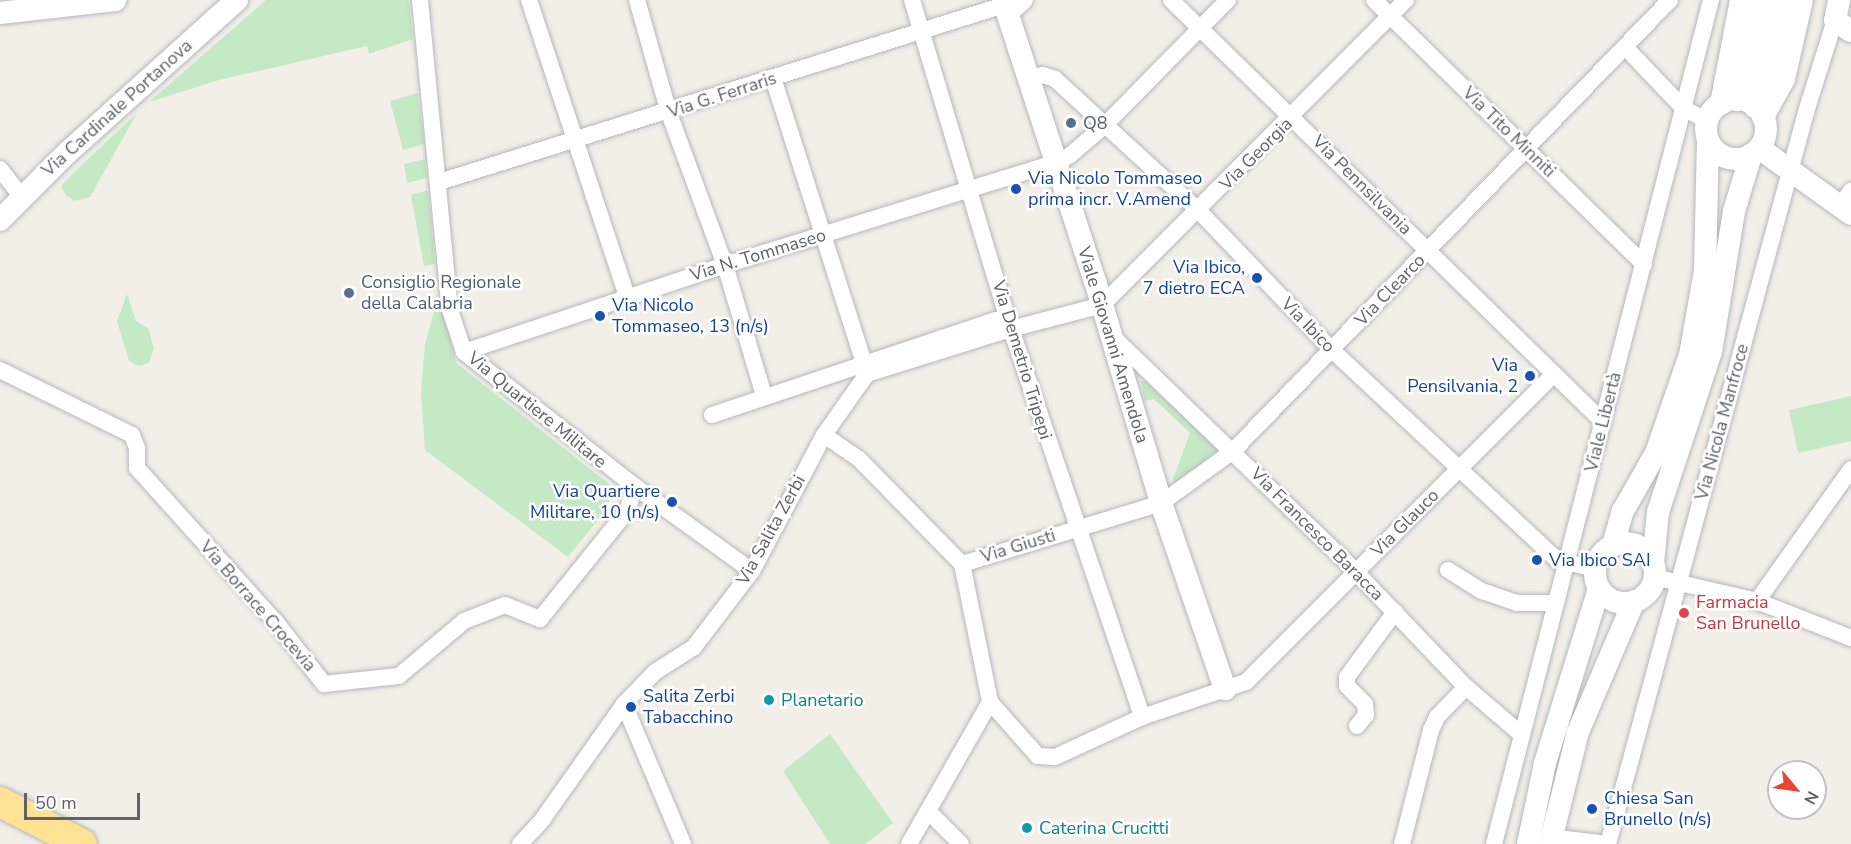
<!DOCTYPE html>
<html>
<head>
<meta charset="utf-8">
<style>
	body { margin:0 }
	#map { position:relative; width:1851px; height:844px; overflow:hidden; background:#f1efe8; font-family:"Nunito Sans",sans-serif }
	div>[style] { position:absolute }
	[style*='--x'] { left:calc(var(--x)*1px); top:calc(var(--y)*1px); width:calc(var(--w)*1px); rotate:calc(var(--a)*1deg) }
	.green>* { inset:0; background:#c5e8c5 }
	.roads { filter:drop-shadow(0 0 2px #b5b8bc) drop-shadow(0 0 2px #b5b8bc) }
	.street>* { height:16px; margin:-8px; padding:0 8px; transform-origin:8px; border-radius:8px; background:#fff }
	.secondary>* { height:22px; margin:-11px; padding:0 11px; transform-origin:11px; border-radius:11px; background:#fff }
	.secondary>.ring { margin:-11px; padding:0; box-sizing:content-box; background:none; border:22px solid #fff; border-radius:50% }
	.highway>* { height:30px; margin:-15px; padding:0 15px; transform-origin:15px; border-radius:15px; background:#fde293 }
	.dots>* { width:16px; height:16px; translate:-50% -50%; box-sizing:border-box; border:3px solid #fff; border-radius:50% }
	span { translate:-50% -50%; white-space:nowrap; text-align:center; line-height:1.15; -webkit-text-stroke:5px #fff; paint-order:stroke }
	.street-label { font-size:18px; color:#5f6368 }
	.service-label { font-size:18px; color:#4e5e75 }
	.left { translate:0 -50%; text-align:left }
	.transit-label { font-size:18px; color:#164399 }
	.right { translate:-100% -50%; text-align:right }
	.health-label { font-size:18px; color:#be3a42 }
	.culture-label { font-size:18px; color:#0d838f }
	.north { position:absolute; left:1767px; top:760px; width:60px; height:60px; box-sizing:border-box; background:#fff; border:2px solid #bfc1c3; border-radius:50%; rotate:119deg; font-size:16px; font-weight:700; line-height:24px; text-align:center; color:#5f6368 }
	.north::after { content:''; display:block; margin:auto; width:21px; height:27px; background:#ea4335; clip-path:polygon(50% 0,100% 100%,50% 72%,0 100%) }
	.scale { position:absolute; left:24px; top:793px; width:116px; height:27px; box-sizing:border-box; border:3px solid #5f6368; border-top:0; padding-left:8px; font-size:18px; line-height:21px; white-space:nowrap; color:#5f6368; -webkit-text-stroke:4px #fff; paint-order:stroke }
</style>
</head>
<body>
<div id="map">
	<div class="green">
		<div style="clip-path:polygon(266px 0,409px 0,413px 39px,369px 54px,367px 46px,219px 80px,149px 102px)"></div>
		<div style="clip-path:polygon(418px 93px,424px 144px,403px 150px,390px 101px)"></div>
		<div style="clip-path:polygon(137px 113px,90px 197px,74px 201px,66px 195px,61px 187px,66px 180px)"></div>
		<div style="clip-path:polygon(425px 159px,427px 178px,407px 183px,404px 164px)"></div>
		<div style="clip-path:polygon(428px 190px,435px 264px,424px 266px,411px 195px)"></div>
		<div style="clip-path:polygon(127px 294px,136px 321px,148px 328px,154px 348px,149px 363px,139px 366px,129px 361px,117px 321px)"></div>
		<div style="clip-path:polygon(434px 312px,445px 313px,456px 363px,609px 484px,609px 506px,568px 557px,425px 450px,421px 393px,425px 344px)"></div>
		<div style="clip-path:polygon(1140px 381px,1145px 381px,1218px 450px,1176px 487px,1173px 479px,1190px 433px,1154px 399px,1145px 401px)"></div>
		<div style="clip-path:polygon(1851px 396px,1851px 441px,1798px 453px,1789px 410px)"></div>
		<div style="clip-path:polygon(830px 734px,893px 823px,865px 844px,830px 844px,783px 771px)"></div>
	</div>
	<div class="roads">
		<div class="street">
			<div style="--x:420;--y:0;--w:311;--a:84.5"></div>
			<div style="--x:450;--y:310;--w:44;--a:71.6"></div>
			<div style="--x:464;--y:352;--w:216;--a:38.2"></div>
			<div style="--x:634;--y:486;--w:145;--a:35.8"></div>
			<div style="--x:529;--y:0;--w:313;--a:71.7"></div>
			<div style="--x:637;--y:0;--w:117;--a:74.2"></div>
			<div style="--x:669;--y:113;--w:162;--a:69.8"></div>
			<div style="--x:725;--y:265;--w:137;--a:73.4"></div>
			<div style="--x:912;--y:0;--w:344;--a:73.3"></div>
			<div style="--x:1011;--y:329;--w:410;--a:71.3"></div>
			<div style="--x:1171;--y:0;--w:604;--a:44.33"></div>
			<div style="--x:1374;--y:0;--w:378;--a:44.4"></div>
			<div style="--x:1008;--y:16;--w:23;--a:-43"></div>
			<div style="--x:1625;--y:47;--w:84;--a:46.4"></div>
			<div style="--x:1683;--y:108;--w:27;--a:28"></div>
			<div style="--x:773;--y:78;--w:299;--a:72.3"></div>
			<div style="--x:1028;--y:78;--w:15;--a:-11"></div>
			<div style="--x:1043;--y:75;--w:13;--a:18"></div>
			<div style="--x:1055;--y:79;--w:195;--a:42.5"></div>
			<div style="--x:1199;--y:211;--w:192;--a:46.3"></div>
			<div style="--x:1332;--y:350;--w:308;--a:43"></div>
			<div style="--x:1557;--y:560;--w:39;--a:13"></div>
			<div style="--x:0;--y:169;--w:34;--a:52"></div>
			<div style="--x:439;--y:182;--w:592;--a:-17.39"></div>
			<div style="--x:1840;--y:206;--w:19;--a:-54"></div>
			<div style="--x:1112;--y:336;--w:339;--a:44"></div>
			<div style="--x:1356;--y:572;--w:159;--a:46.3"></div>
			<div style="--x:1466;--y:687;--w:74;--a:40.6"></div>
			<div style="--x:464;--y:352;--w:275;--a:-18.4"></div>
			<div style="--x:725;--y:265;--w:345;--a:-17.2"></div>
			<div style="--x:1055;--y:163;--w:16;--a:-27"></div>
			<div style="--x:1069;--y:156;--w:46;--a:-40.6"></div>
			<div style="--x:1104;--y:126;--w:177;--a:-45.5"></div>
			<div style="--x:0;--y:370;--w:147;--a:26.2"></div>
			<div style="--x:132;--y:435;--w:14;--a:69"></div>
			<div style="--x:137;--y:448;--w:20;--a:90"></div>
			<div style="--x:137;--y:468;--w:206;--a:48"></div>
			<div style="--x:275;--y:621;--w:80;--a:52.1"></div>
			<div style="--x:324;--y:684;--w:75;--a:-6.1"></div>
			<div style="--x:399;--y:676;--w:85;--a:-40.2"></div>
			<div style="--x:464;--y:621;--w:44;--a:-21.3"></div>
			<div style="--x:505;--y:605;--w:38;--a:22"></div>
			<div style="--x:540;--y:619;--w:140;--a:-51.1"></div>
			<div style="--x:628;--y:510;--w:25;--a:-76"></div>
			<div style="--x:712;--y:415;--w:299;--a:-18.5"></div>
			<div style="--x:996;--y:320;--w:17;--a:31"></div>
			<div style="--x:1011;--y:329;--w:94;--a:-14.8"></div>
			<div style="--x:1102;--y:305;--w:431;--a:-45.1"></div>
			<div style="--x:824;--y:435;--w:42;--a:34.4"></div>
			<div style="--x:859;--y:459;--w:147;--a:45.6"></div>
			<div style="--x:962;--y:564;--w:141;--a:78.5"></div>
			<div style="--x:990;--y:702;--w:72;--a:48.4"></div>
			<div style="--x:1038;--y:756;--w:17;--a:3"></div>
			<div style="--x:1055;--y:757;--w:96;--a:-24.7"></div>
			<div style="--x:1142;--y:717;--w:110;--a:-18.6"></div>
			<div style="--x:1246;--y:682;--w:434;--a:-45"></div>
			<div style="--x:962;--y:564;--w:208;--a:-17"></div>
			<div style="--x:1161;--y:503;--w:89;--a:-35.8"></div>
			<div style="--x:1233;--y:451;--w:628;--a:-45.9"></div>
			<div style="--x:1448;--y:570;--w:40;--a:32"></div>
			<div style="--x:1482;--y:591;--w:37;--a:19"></div>
			<div style="--x:1517;--y:603;--w:39;--a:0"></div>
			<div style="--x:1654;--y:577;--w:106;--a:13.1"></div>
			<div style="--x:1757;--y:601;--w:101;--a:21.5"></div>
			<div style="--x:1757;--y:601;--w:162;--a:-54.5"></div>
			<div style="--x:624;--y:704;--w:152;--a:67.1"></div>
			<div style="--x:1357;--y:726;--w:14;--a:-51"></div>
			<div style="--x:1366;--y:715;--w:11;--a:-95"></div>
			<div style="--x:1365;--y:704;--w:25;--a:-135"></div>
			<div style="--x:1347;--y:686;--w:9;--a:-90"></div>
			<div style="--x:1347;--y:677;--w:81;--a:-53.6"></div>
			<div style="--x:929;--y:812;--w:45;--a:45"></div>
			<div style="--x:520;--y:844;--w:33;--a:-47"></div>
			<div style="--x:542;--y:820;--w:142;--a:-54.7"></div>
			<div style="--x:624;--y:704;--w:45;--a:-45.9"></div>
			<div style="--x:655;--y:672;--w:46;--a:-32.7"></div>
			<div style="--x:694;--y:647;--w:96;--a:-52.7"></div>
			<div style="--x:752;--y:571;--w:154;--a:-62.1"></div>
			<div style="--x:824;--y:435;--w:75;--a:-54.8"></div>
			<div style="--x:867;--y:374;--w:151;--a:-17.4"></div>
			<div style="--x:909;--y:844;--w:163;--a:-60.3"></div>
			<div style="--x:1402;--y:844;--w:118;--a:-75.7"></div>
			<div style="--x:1431;--y:730;--w:14;--a:-65"></div>
			<div style="--x:1437;--y:717;--w:42;--a:-46"></div>
			<div style="--x:1494;--y:844;--w:871;--a:-75.58"></div>
			<div style="--x:1551;--y:844;--w:16;--a:-18"></div>
			<div style="--x:1566;--y:839;--w:42;--a:6.8"></div>
			<div style="--x:1608;--y:844;--w:758;--a:-74.86"></div>
			<div style="--x:1806;--y:112;--w:96;--a:-72.5"></div>
		</div>
		<div class="secondary">
			<div style="--x:1003;--y:0;--w:296;--a:71.9"></div>
			<div style="--x:1095;--y:281;--w:232;--a:73.4"></div>
			<div style="--x:1161;--y:503;--w:197;--a:71"></div>
			<div style="--x:1839;--y:0;--w:20;--a:101"></div>
			<div style="--x:1835;--y:20;--w:19;--a:35"></div>
			<div style="--x:0;--y:13;--w:116;--a:-6.4"></div>
			<div class="ring" style="left:1706px;top:99px;width:38px;height:38px"></div>
			<div style="--x:1737;--y:100;--w:103;--a:-76.5"></div>
			<div style="--x:1721;--y:104;--w:106;--a:-79.1"></div>
			<div style="--x:1755;--y:107;--w:110;--a:-75.8"></div>
			<div style="--x:1763;--y:117;--w:43;--a:-61.1"></div>
			<div style="--x:1784;--y:79;--w:81;--a:-77.2"></div>
			<div style="--x:1759;--y:148;--w:113;--a:35.7"></div>
			<div style="--x:0;--y:220;--w:95;--a:-45"></div>
			<div style="--x:67;--y:153;--w:229;--a:-42"></div>
			<div class="ring" style="left:1595px;top:543px;width:38px;height:38px"></div>
			<div style="--x:1613;--y:545;--w:35;--a:-74"></div>
			<div style="--x:1623;--y:511;--w:67;--a:-60.4"></div>
			<div style="--x:1656;--y:453;--w:104;--a:-70.9"></div>
			<div style="--x:1690;--y:355;--w:85;--a:-79.9"></div>
			<div style="--x:1705;--y:271;--w:131;--a:-88.7"></div>
			<div style="--x:1653;--y:563;--w:51;--a:-84.4"></div>
			<div style="--x:1658;--y:512;--w:169;--a:-71.7"></div>
			<div style="--x:1711;--y:352;--w:143;--a:-80.7"></div>
			<div style="--x:1734;--y:211;--w:59;--a:-73.1"></div>
			<div style="--x:1528;--y:844;--w:83;--a:-78.1"></div>
			<div style="--x:1545;--y:763;--w:182;--a:-72.8"></div>
			<div style="--x:1550;--y:844;--w:115;--a:-76"></div>
			<div style="--x:1578;--y:732;--w:142;--a:-66.9"></div>
		</div>
		<div class="highway">
			<div style="--x:0;--y:802;--w:92;--a:27.1"></div>
		</div>
	</div>
	<div class="dots">
		<div style="left:1071px;top:123px;background:#5c6f8a"></div>
		<div style="left:1016px;top:189px;background:#1a4fb4"></div>
		<div style="left:1257px;top:278px;background:#1a4fb4"></div>
		<div style="left:349px;top:293px;background:#5c6f8a"></div>
		<div style="left:600px;top:316px;background:#1a4fb4"></div>
		<div style="left:1530px;top:376px;background:#1a4fb4"></div>
		<div style="left:672px;top:502px;background:#1a4fb4"></div>
		<div style="left:1537px;top:560px;background:#1a4fb4"></div>
		<div style="left:1684px;top:613px;background:#e0444e"></div>
		<div style="left:769px;top:700px;background:#0f9aa8"></div>
		<div style="left:631px;top:707px;background:#1a4fb4"></div>
		<div style="left:1592px;top:809px;background:#1a4fb4"></div>
		<div style="left:1027px;top:828px;background:#0f9aa8"></div>
	</div>
	<div class="street-label">
		<span style="left:722px;top:95px;rotate:-18deg">Via G. Ferraris</span>
		<span style="left:117px;top:108px;rotate:-42deg">Via Cardinale Portanova</span>
		<span style="left:1509px;top:132px;rotate:44deg">Via Tito Minniti</span>
		<span style="left:1256px;top:154px;rotate:-45deg">Via Georgia</span>
		<span style="left:1362px;top:185px;rotate:45deg">Via Pennsilvania</span>
		<span style="left:758px;top:255px;rotate:-17deg">Via N. Tommaseo</span>
		<span style="left:1390px;top:290px;rotate:-46deg">Via Clearco</span>
		<span style="left:1308px;top:325px;rotate:46deg">Via Ibico</span>
		<span style="left:1113px;top:345px;rotate:73deg">Viale Giovanni Amendola</span>
		<span style="left:1022px;top:360px;rotate:73deg">Via Demetrio Tripepi</span>
		<span style="left:537px;top:410px;rotate:39deg">Via Quartiere Militare</span>
		<span style="left:1603px;top:422px;rotate:-76deg">Viale Libertà</span>
		<span style="left:1722px;top:422px;rotate:-75deg">Via Nicola Manfroce</span>
		<span style="left:1405px;top:523px;rotate:-45deg">Via Glauco</span>
		<span style="left:771px;top:530px;rotate:-61deg">Via Salita Zerbi</span>
		<span style="left:1317px;top:534px;rotate:45deg">Via Francesco Baracca</span>
		<span style="left:1018px;top:546px;rotate:-17deg">Via Giusti</span>
		<span style="left:258px;top:606px;rotate:49deg">Via Borrace Crocevia</span>
	</div>
	<div class="service-label">
		<span class="left" style="left:1083px;top:123px">Q8</span>
		<span class="left" style="left:361px;top:293px">Consiglio Regionale<br>della Calabria</span>
	</div>
	<div class="transit-label">
		<span class="left" style="left:1028px;top:189px">Via Nicolo Tommaseo<br>prima incr. V.Amend</span>
		<span class="right" style="left:1245px;top:278px">Via Ibico,<br>7 dietro ECA</span>
		<span class="left" style="left:612px;top:316px">Via Nicolo<br>Tommaseo, 13 (n/s)</span>
		<span class="right" style="left:1518px;top:376px">Via<br>Pensilvania, 2</span>
		<span class="right" style="left:660px;top:502px">Via Quartiere<br>Militare, 10 (n/s)</span>
		<span class="left" style="left:1549px;top:560px">Via Ibico SAI</span>
		<span class="left" style="left:643px;top:707px">Salita Zerbi<br>Tabacchino</span>
		<span class="left" style="left:1604px;top:809px">Chiesa San<br>Brunello (n/s)</span>
	</div>
	<div class="health-label">
		<span class="left" style="left:1696px;top:613px">Farmacia<br>San Brunello</span>
	</div>
	<div class="culture-label">
		<span class="left" style="left:781px;top:700px">Planetario</span>
		<span class="left" style="left:1039px;top:828px">Caterina Crucitti</span>
	</div>
	<div class="north">N</div>
	<div class="scale">50 m</div>
</div>
</body>
</html>
